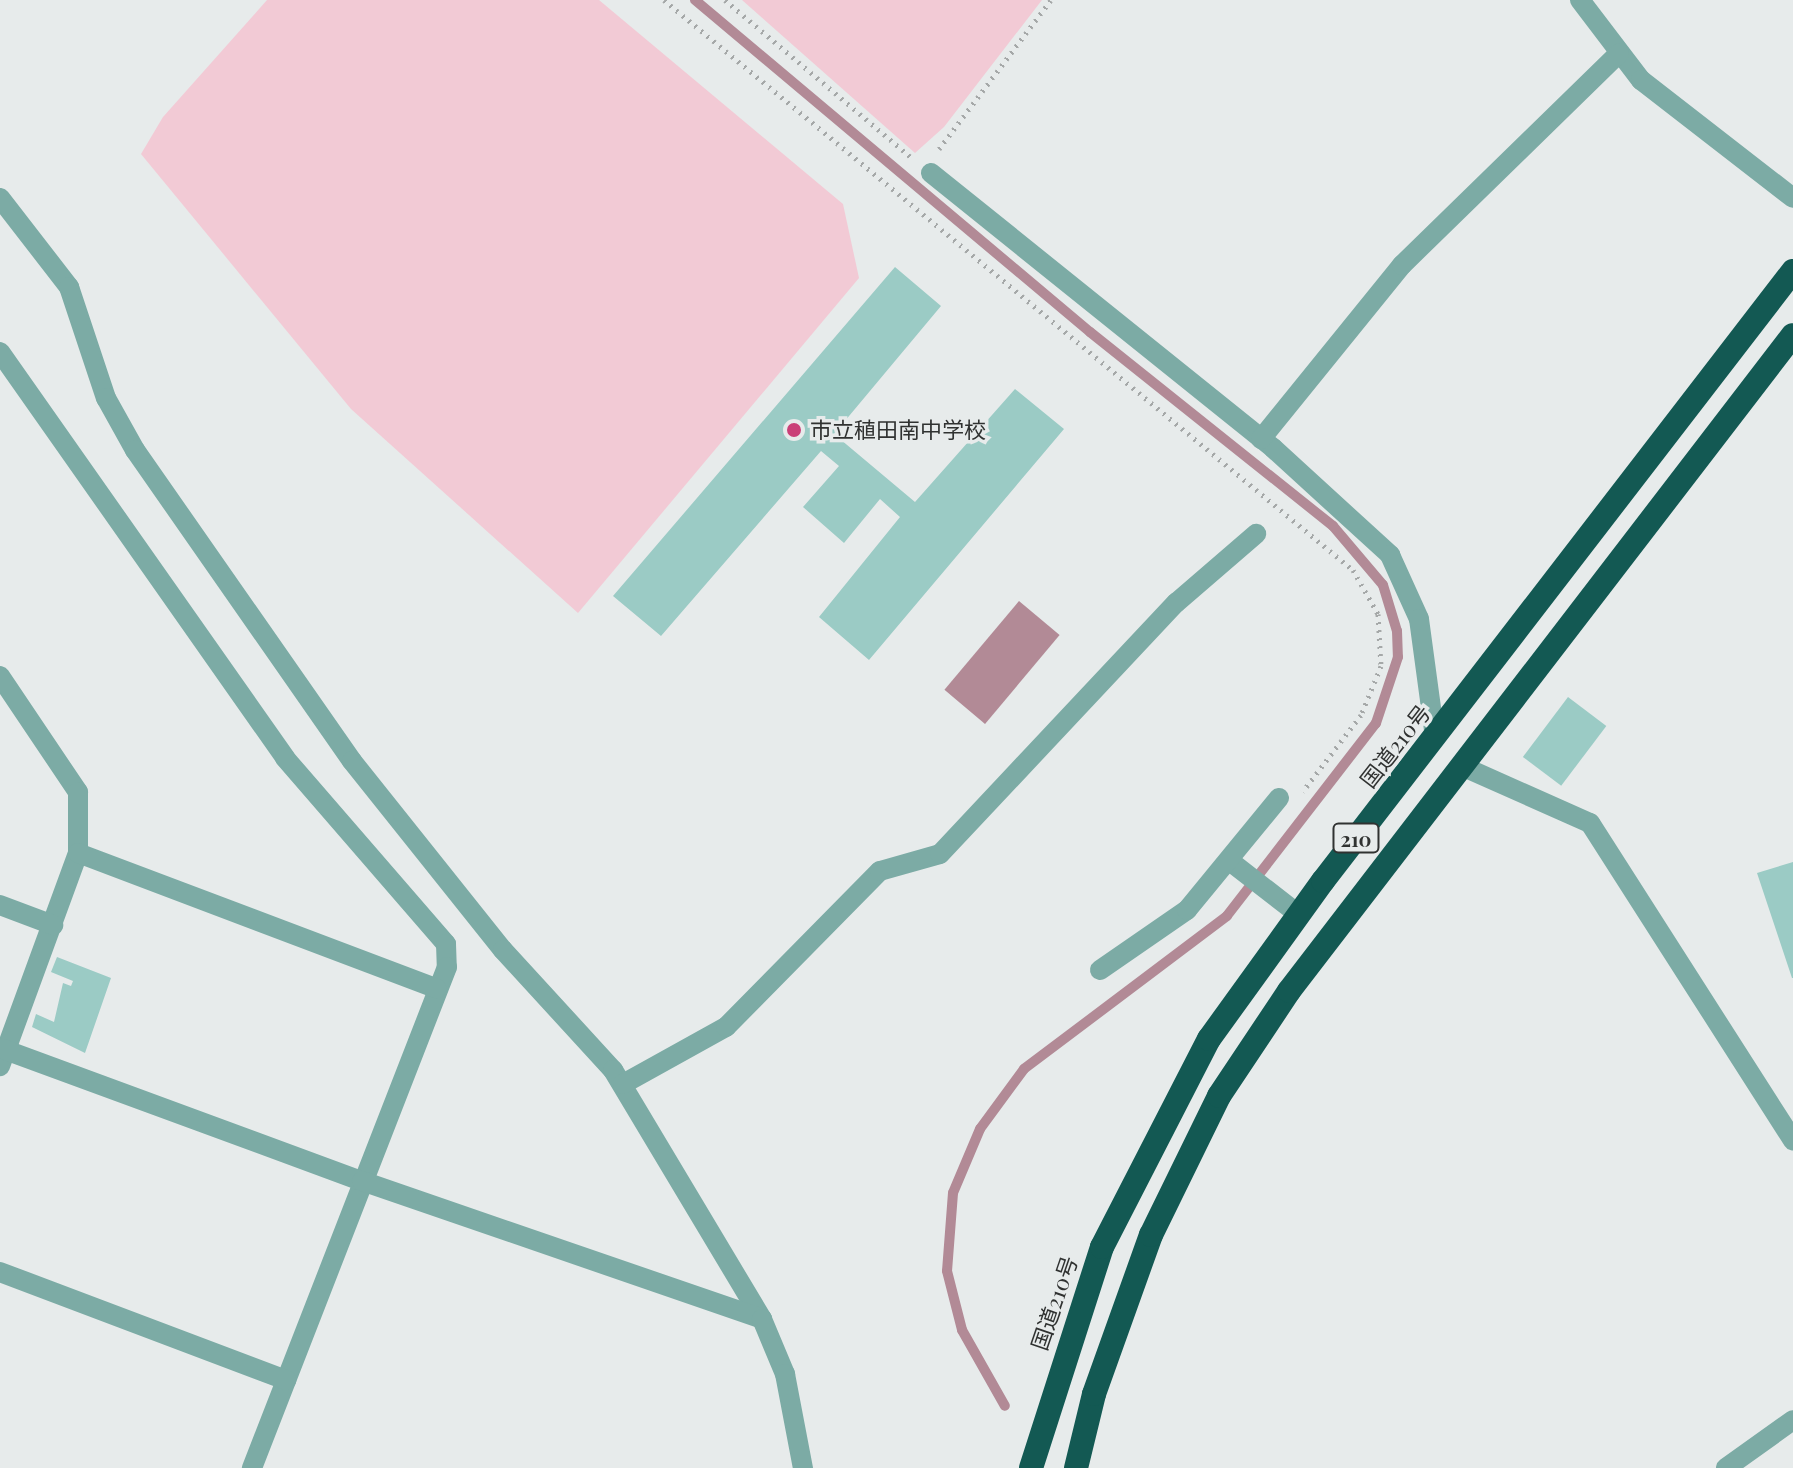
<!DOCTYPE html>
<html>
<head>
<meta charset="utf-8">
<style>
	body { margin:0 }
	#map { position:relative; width:1793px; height:1468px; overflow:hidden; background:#e7ebeb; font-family:"Playfair Display","Noto Sans JP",serif }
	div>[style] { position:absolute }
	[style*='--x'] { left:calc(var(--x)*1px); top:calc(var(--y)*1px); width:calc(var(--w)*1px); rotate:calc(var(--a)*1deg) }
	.green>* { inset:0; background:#f2cad5 }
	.water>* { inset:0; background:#b28a96; transform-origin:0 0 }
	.stream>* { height:10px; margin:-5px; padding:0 5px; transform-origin:5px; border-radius:5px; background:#b28a96 }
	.building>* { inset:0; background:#9bcbc5; transform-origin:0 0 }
	.path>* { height:5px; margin-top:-2.5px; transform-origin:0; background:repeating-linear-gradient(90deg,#a5a8a8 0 2px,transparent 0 8px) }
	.minor>* { height:20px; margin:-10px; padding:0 10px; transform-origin:10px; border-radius:10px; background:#7caba5 }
	.highway>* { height:24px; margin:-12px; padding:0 12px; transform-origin:12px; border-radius:12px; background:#135953 }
	.dots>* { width:22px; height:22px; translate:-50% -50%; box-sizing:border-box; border:4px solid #e7ebeb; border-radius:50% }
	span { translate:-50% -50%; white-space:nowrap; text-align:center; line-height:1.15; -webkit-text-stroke:7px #e7ebeb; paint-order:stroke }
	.shield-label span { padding:2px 6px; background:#e7ebeb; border:2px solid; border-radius:6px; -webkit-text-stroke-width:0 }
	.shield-label { font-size:20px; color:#303231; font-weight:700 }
	.poi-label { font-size:22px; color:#303231 }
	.left { translate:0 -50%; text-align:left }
	.street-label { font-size:22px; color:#303231 }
</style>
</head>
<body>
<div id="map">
	<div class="green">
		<div style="clip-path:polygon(267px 0,599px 0,843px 204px,859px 278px,578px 613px,351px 409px,141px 154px,163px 117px)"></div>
		<div style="clip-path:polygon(742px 0,1042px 0,944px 127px,915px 153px)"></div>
	</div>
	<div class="water">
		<div style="left:1019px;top:601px;width:53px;height:116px;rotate:40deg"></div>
	</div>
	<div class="stream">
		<div style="--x:695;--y:0;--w:516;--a:40.05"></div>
		<div style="--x:1090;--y:332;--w:311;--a:38.6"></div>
		<div style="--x:1333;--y:526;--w:77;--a:49.7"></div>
		<div style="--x:1383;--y:585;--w:48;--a:73.1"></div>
		<div style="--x:1397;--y:631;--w:26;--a:88"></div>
		<div style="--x:1398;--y:657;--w:70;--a:108.4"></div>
		<div style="--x:1376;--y:723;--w:244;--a:127.7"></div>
		<div style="--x:1227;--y:916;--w:254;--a:143"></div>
		<div style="--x:1024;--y:1069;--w:74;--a:126.3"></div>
		<div style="--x:980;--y:1129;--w:69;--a:112.9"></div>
		<div style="--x:953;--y:1193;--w:78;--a:94.4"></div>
		<div style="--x:947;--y:1271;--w:61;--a:75.7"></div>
		<div style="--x:962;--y:1330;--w:87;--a:60.5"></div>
	</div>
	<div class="building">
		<div style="clip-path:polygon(895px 267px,941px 306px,834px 434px,915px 502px,1015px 389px,1064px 429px,869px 660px,819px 617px,900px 517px,880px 499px,844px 543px,803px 507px,839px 466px,821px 451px,661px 636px,613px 596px)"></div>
		<div style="left:1568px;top:697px;width:48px;height:75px;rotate:37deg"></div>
		<div style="clip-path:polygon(1793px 862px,1793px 978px,1792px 978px,1757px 873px)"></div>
		<div style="clip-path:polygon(57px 957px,111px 978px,85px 1053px,32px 1027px,36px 1014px,54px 1022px,63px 983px,71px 986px,73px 981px,51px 972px)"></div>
	</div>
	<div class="path">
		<div style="--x:664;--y:0;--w:894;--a:39.6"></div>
		<div style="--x:1353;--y:570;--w:51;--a:60.4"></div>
		<div style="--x:1378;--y:614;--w:52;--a:86.7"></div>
		<div style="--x:1381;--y:666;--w:53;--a:112.2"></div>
		<div style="--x:1361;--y:715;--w:96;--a:127.3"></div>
		<div style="--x:725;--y:0;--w:243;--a:40.2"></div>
		<div style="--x:939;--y:149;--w:186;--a:-53.1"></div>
	</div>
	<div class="minor">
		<div style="--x:1580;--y:0;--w:101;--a:52.7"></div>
		<div style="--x:1641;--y:80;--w:192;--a:37.8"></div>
		<div style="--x:931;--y:173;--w:439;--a:38.8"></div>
		<div style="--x:1273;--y:448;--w:159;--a:42.4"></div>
		<div style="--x:1390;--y:555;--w:70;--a:65.6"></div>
		<div style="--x:1419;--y:619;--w:120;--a:82.3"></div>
		<div style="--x:0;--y:198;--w:113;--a:52.2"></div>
		<div style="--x:69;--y:287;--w:117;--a:71.6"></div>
		<div style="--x:106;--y:398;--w:60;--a:60.9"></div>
		<div style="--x:135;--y:450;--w:379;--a:55.1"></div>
		<div style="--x:352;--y:761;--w:242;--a:51.4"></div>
		<div style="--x:503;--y:950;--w:163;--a:47.5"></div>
		<div style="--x:613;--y:1070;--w:290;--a:59.1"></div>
		<div style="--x:0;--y:352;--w:496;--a:54.9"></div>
		<div style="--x:285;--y:758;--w:246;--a:49.1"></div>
		<div style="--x:446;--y:944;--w:23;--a:88"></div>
		<div style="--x:447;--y:967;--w:538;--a:111.27"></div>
		<div style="--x:1261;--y:439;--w:224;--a:-51"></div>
		<div style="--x:1402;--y:265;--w:303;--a:-44.3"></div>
		<div style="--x:0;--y:676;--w:140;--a:56.1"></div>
		<div style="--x:78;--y:792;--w:61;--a:90"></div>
		<div style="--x:78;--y:853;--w:227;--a:110.1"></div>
		<div style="--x:1464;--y:767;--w:138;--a:24"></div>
		<div style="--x:1590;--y:823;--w:377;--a:57.4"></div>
		<div style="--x:78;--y:853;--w:383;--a:20.7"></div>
		<div style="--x:1231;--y:862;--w:85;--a:37.8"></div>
		<div style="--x:0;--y:905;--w:57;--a:20.7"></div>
		<div style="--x:1100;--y:970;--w:106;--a:-34.6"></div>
		<div style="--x:1187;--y:910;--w:145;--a:-50.6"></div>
		<div style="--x:0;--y:1048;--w:386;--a:20.2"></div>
		<div style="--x:362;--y:1181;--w:423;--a:19"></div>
		<div style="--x:762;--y:1319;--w:60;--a:67.3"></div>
		<div style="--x:785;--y:1374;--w:96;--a:79.2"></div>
		<div style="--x:623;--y:1084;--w:118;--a:-29"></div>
		<div style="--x:726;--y:1027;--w:219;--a:-45.4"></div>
		<div style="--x:880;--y:871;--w:62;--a:-15.8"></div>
		<div style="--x:940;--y:854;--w:345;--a:-46.8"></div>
		<div style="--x:1176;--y:603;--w:106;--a:-40.8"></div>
		<div style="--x:0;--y:1272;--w:306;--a:20.7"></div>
		<div style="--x:1726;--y:1468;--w:82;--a:-35.6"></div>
	</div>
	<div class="highway">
		<div style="--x:1031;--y:1468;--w:232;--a:-72.2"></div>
		<div style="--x:1102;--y:1247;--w:234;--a:-62.8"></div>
		<div style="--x:1209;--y:1039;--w:195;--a:-54.2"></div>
		<div style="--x:1323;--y:881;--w:770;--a:-52.39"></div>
		<div style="--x:1076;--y:1468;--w:76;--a:-76.3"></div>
		<div style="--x:1094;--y:1394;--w:169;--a:-70.3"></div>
		<div style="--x:1151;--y:1235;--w:155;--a:-63.9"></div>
		<div style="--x:1219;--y:1096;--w:126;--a:-56.3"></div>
		<div style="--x:1289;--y:991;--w:827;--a:-52.47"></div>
	</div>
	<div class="dots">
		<div style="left:794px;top:430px;background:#ca4078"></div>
	</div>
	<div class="shield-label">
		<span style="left:1356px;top:838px">210</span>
	</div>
	<div class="poi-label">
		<span class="left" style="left:810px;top:430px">市立稙田南中学校</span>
	</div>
	<div class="street-label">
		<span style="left:1395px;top:746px;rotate:-52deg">国道210号</span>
		<span style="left:1054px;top:1303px;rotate:-71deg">国道210号</span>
	</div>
</div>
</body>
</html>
